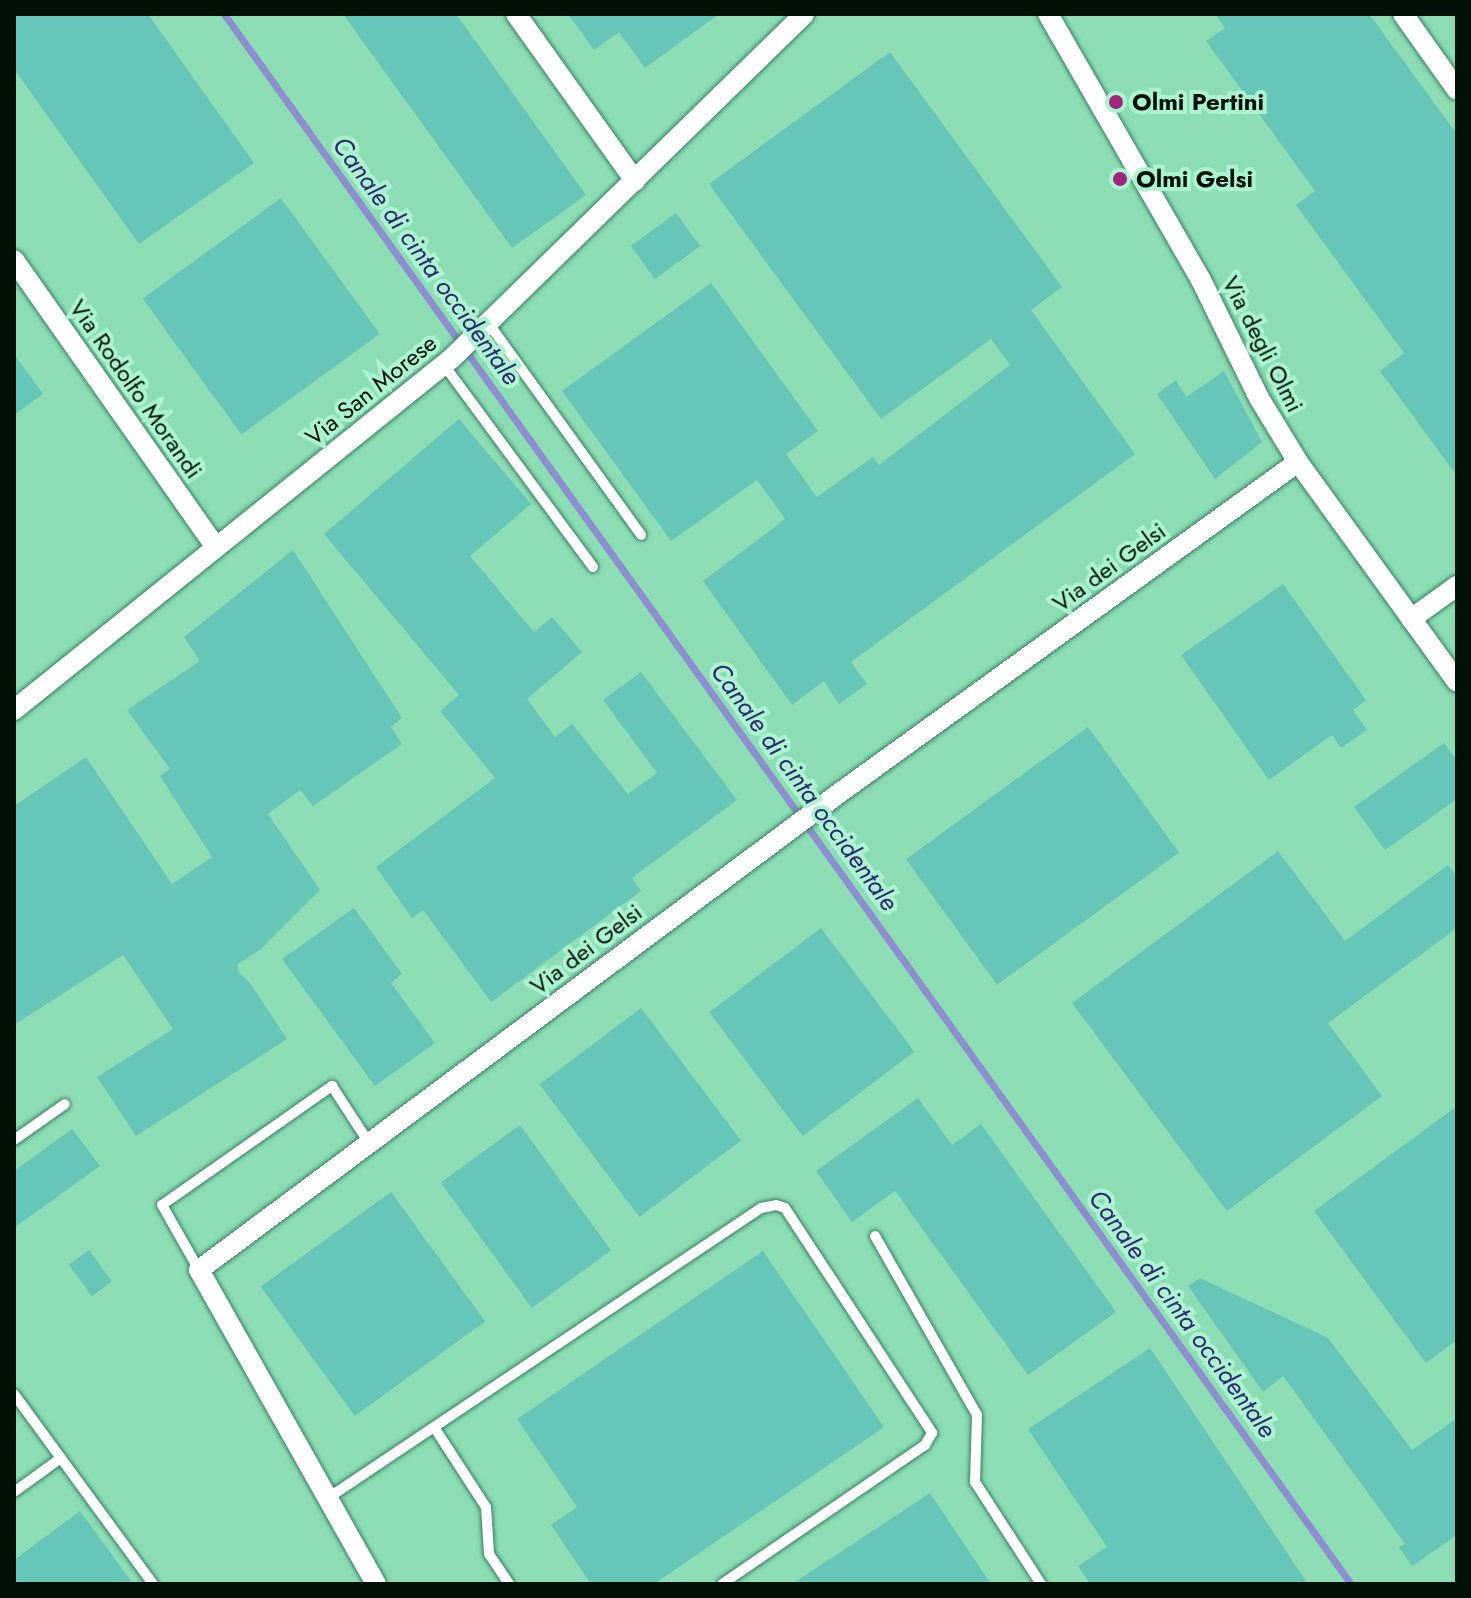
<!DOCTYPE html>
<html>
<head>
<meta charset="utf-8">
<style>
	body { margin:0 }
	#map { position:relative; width:1471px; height:1598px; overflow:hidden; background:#9ee7c2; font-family:Jost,sans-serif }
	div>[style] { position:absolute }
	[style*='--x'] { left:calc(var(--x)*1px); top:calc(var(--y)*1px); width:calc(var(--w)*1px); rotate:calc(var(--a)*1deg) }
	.built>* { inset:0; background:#8cddb4; transform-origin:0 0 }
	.stream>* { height:7px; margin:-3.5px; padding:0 3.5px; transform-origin:3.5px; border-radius:3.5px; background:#8c8ecf }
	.building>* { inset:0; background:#66c7b8; transform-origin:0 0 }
	.roads { filter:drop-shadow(0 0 2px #388060) drop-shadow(0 0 2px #388060) }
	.service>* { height:10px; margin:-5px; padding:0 5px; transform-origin:5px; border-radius:5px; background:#fff }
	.minor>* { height:20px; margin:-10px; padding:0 10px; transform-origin:10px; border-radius:10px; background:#fff }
	.dots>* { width:22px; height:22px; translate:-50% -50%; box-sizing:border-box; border:4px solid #abf4cf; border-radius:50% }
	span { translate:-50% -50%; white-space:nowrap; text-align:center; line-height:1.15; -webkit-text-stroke:8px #abf4cf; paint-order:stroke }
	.poi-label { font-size:24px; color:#001007; font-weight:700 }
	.left { translate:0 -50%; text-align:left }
	.street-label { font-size:24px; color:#001007 }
	.water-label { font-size:26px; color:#302874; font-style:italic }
	.frame { position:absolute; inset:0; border:16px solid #001007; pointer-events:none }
</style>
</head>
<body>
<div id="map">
	<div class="built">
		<div style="left:14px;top:14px;width:1443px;height:1570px"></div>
	</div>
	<div class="stream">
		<div style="--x:224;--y:14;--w:1933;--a:54.33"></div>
	</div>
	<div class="building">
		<div style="clip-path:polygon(14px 14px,148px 14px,254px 163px,139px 244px,14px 69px)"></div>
		<div style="clip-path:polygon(343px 14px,456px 14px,586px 195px,512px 248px)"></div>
		<div style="clip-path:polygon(568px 14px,719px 14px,645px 68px,619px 32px,594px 50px)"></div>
		<div style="clip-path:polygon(1215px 14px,1369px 14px,1457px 134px,1457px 476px,1380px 371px,1404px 353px,1296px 205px,1315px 191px,1206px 41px,1225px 28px)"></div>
		<div style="clip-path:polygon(890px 52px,1062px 287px,1031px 310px,1135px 454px,851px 662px,867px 684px,839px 704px,824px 681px,792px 705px,703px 581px,785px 519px,757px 480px,671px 541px,562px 391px,711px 283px,818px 431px,786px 454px,817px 497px,873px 457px,879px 465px,1010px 365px,991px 339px,881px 419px,709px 184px)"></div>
		<div style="left:281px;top:198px;width:168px;height:171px;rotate:54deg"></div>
		<div style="left:676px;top:213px;width:41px;height:56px;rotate:54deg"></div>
		<div style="clip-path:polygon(14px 354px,43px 394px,14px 415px)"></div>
		<div style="clip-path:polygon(1224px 371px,1262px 442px,1215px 479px,1157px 394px,1176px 380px,1186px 397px)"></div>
		<div style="clip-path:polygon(459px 419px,531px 504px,470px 556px,534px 632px,552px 617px,582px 652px,527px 699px,555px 737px,572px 724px,628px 794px,657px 773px,603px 700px,641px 672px,737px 800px,632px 878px,641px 891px,491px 1002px,423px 910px,412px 918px,376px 867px,495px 778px,440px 711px,459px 695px,324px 534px)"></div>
		<div style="clip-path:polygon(293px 550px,402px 718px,391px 727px,402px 744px,313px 806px,300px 790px,268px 814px,320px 890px,261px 949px,238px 964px,238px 971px,250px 983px,287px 1039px,136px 1136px,97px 1077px,173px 1029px,123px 955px,14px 1025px,14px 806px,86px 757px,172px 884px,212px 857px,160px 776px,170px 769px,127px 710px,200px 661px,184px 637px)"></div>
		<div style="clip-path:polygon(1283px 584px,1366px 700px,1353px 710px,1367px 730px,1341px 748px,1332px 735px,1269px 780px,1181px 655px)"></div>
		<div style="left:1088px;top:727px;width:155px;height:225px;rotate:54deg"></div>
		<div style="clip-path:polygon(1444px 743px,1457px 761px,1457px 799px,1385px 850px,1354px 807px)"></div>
		<div style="clip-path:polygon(1278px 851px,1345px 941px,1448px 865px,1457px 877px,1457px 928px,1328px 1023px,1382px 1096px,1227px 1211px,1072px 1003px)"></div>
		<div style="clip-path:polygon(354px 908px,402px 974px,391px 983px,435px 1043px,375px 1086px,282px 959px)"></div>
		<div style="left:821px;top:928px;width:155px;height:140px;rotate:53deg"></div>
		<div style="left:641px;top:1008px;width:166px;height:127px;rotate:53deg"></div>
		<div style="clip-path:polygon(918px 1098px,952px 1145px,981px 1124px,1116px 1312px,1028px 1375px,895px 1191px,852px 1222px,816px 1171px)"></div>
		<div style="clip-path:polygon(1457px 1106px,1457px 1340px,1426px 1363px,1314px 1211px)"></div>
		<div style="left:520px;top:1125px;width:155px;height:98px;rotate:54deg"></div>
		<div style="clip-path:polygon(72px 1129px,100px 1166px,14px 1228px,14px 1171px)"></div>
		<div style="left:391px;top:1192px;width:160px;height:161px;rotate:54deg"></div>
		<div style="left:89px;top:1250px;width:39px;height:25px;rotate:54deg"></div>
		<div style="clip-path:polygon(763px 1251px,884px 1427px,654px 1584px,591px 1584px,551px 1525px,577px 1507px,517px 1419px)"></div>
		<div style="clip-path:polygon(1200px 1278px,1328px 1338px,1412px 1450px,1457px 1418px,1457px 1535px,1412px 1566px,1399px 1547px,1405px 1544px,1283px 1376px,1263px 1392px,1188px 1286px)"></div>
		<div style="clip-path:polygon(1150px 1348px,1308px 1584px,1090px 1584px,1078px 1566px,1107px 1547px,1028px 1429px)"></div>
		<div style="clip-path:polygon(930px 1493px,991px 1584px,792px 1584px)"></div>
		<div style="clip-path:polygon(80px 1511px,133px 1584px,14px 1584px,14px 1560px)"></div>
	</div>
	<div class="roads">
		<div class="service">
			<div style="--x:489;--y:324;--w:260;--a:54.2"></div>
			<div style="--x:444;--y:365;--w:251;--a:53.6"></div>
			<div style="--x:14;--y:1140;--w:62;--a:-35.2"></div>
			<div style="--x:875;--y:1236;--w:206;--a:60.3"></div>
			<div style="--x:977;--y:1415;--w:67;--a:91.7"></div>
			<div style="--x:975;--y:1482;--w:121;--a:57.1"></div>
			<div style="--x:199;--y:1270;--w:75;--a:-119.6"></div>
			<div style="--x:162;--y:1205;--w:208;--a:-35"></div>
			<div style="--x:332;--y:1086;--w:68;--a:57"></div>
			<div style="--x:14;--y:1394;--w:235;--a:53.8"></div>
			<div style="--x:434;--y:1427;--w:95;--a:57"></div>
			<div style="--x:486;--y:1507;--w:47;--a:86.3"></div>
			<div style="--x:489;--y:1554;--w:36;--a:56"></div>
			<div style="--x:14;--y:1492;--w:58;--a:-35.9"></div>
			<div style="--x:328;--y:1498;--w:521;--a:-33.81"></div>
			<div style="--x:761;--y:1208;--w:15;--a:-11"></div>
			<div style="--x:776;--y:1205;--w:9;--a:18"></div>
			<div style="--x:785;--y:1208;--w:269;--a:56.8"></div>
			<div style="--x:932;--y:1433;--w:14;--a:120"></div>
			<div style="--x:925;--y:1445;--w:246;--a:145.6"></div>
		</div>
		<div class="minor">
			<div style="--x:516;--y:14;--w:205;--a:54.5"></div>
			<div style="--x:1048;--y:14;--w:305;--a:60.1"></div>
			<div style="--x:1200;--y:278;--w:134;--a:63.8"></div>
			<div style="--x:1259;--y:398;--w:75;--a:58.6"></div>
			<div style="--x:1298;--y:462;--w:271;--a:54.1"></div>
			<div style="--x:1403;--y:14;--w:93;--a:54.6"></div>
			<div style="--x:14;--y:260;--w:351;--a:54.9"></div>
			<div style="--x:1411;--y:619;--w:57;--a:-35.7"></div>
			<div style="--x:14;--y:710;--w:562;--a:-38.79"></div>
			<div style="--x:452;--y:358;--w:492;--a:-44.3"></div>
			<div style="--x:376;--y:1584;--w:360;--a:-119.4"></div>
			<div style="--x:199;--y:1270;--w:797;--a:-36.68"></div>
			<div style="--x:838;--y:794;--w:567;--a:-35.82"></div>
		</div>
	</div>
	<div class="dots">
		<div style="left:1116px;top:102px;background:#a0267d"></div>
		<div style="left:1120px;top:179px;background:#a0267d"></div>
	</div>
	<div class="poi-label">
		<span class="left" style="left:1132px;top:102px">Olmi Pertini</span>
		<span class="left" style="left:1136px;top:179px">Olmi Gelsi</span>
	</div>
	<div class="street-label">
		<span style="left:1263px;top:344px;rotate:63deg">Via degli Olmi</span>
		<span style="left:136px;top:389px;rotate:55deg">Via Rodolfo Morandi</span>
		<span style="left:371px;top:390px;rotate:-39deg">Via San Morese</span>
		<span style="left:1109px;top:567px;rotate:-36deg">Via dei Gelsi</span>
		<span style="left:586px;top:949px;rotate:-37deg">Via dei Gelsi</span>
	</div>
	<div class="water-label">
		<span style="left:426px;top:261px;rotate:54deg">Canale di cinta occidentale</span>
		<span style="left:804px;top:787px;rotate:54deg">Canale di cinta occidentale</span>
		<span style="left:1182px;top:1314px;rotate:54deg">Canale di cinta occidentale</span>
	</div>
	<div class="frame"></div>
</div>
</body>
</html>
